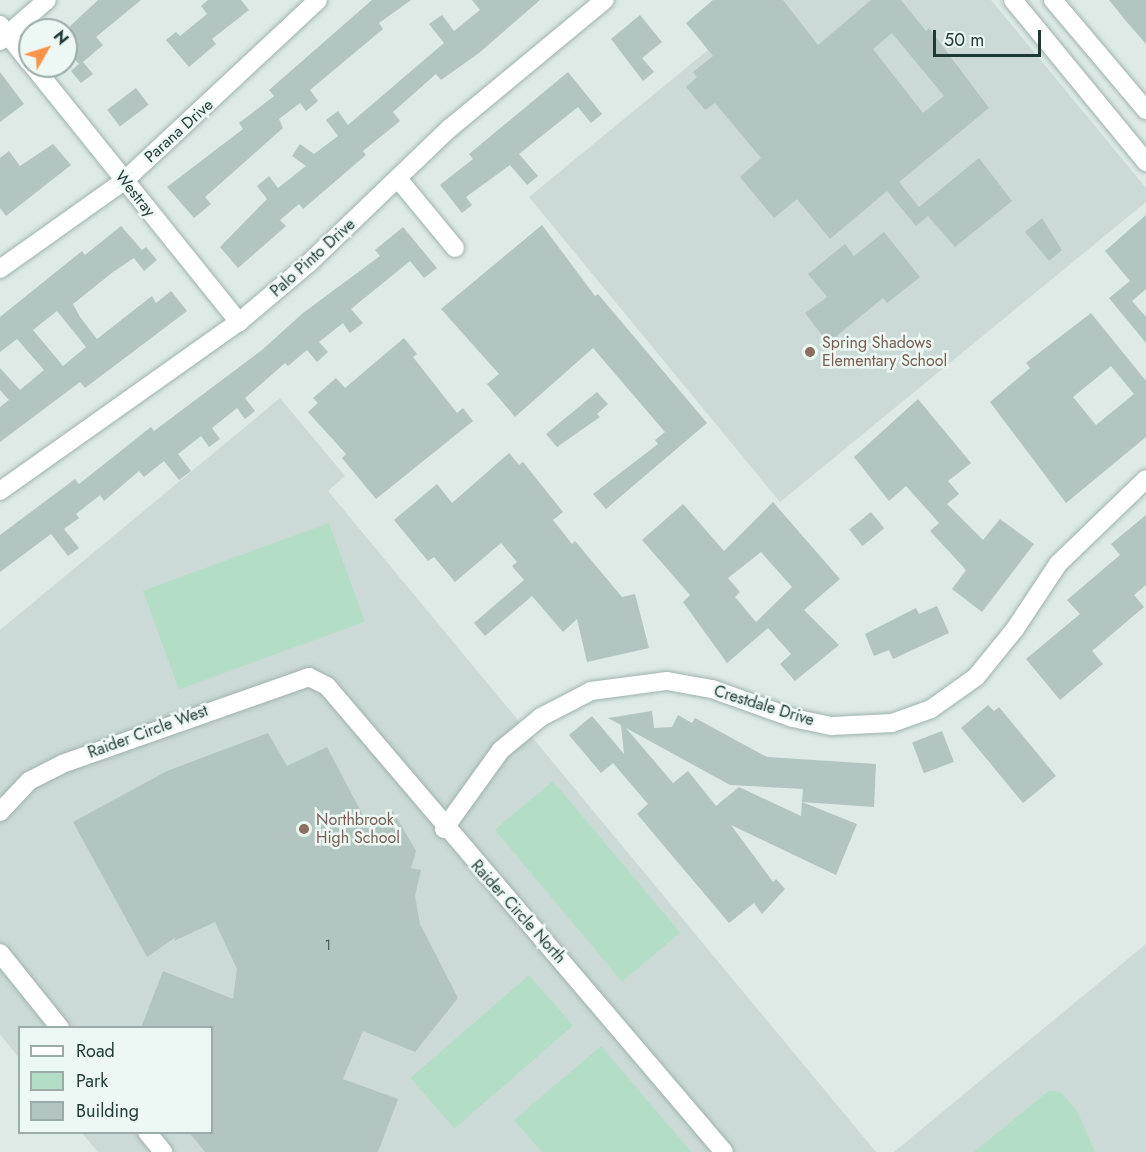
<!DOCTYPE html>
<html>
<head>
<meta charset="utf-8">
<style>
	body { margin:0 }
	#map { position:relative; width:1146px; height:1152px; overflow:hidden; background:#ddeae6; font-family:Jost,sans-serif }
	div>[style] { position:absolute }
	[style*='--x'] { left:calc(var(--x)*1px); top:calc(var(--y)*1px); width:calc(var(--w)*1px); rotate:calc(var(--a)*1deg) }
	.built>* { inset:0; background:#cbdad6 }
	.green>* { inset:0; background:#b3ddc6; transform-origin:0 0 }
	.building>* { inset:0; background:#b2c5c0; transform-origin:0 0 }
	.roads { filter:drop-shadow(0 0 2px #a0b2ae) drop-shadow(0 0 2px #a0b2ae) }
	.minor>* { height:18px; margin:-9px; padding:0 9px; transform-origin:9px; border-radius:9px; background:#fff }
	.tertiary>* { height:18px; margin:-9px; padding:0 9px; transform-origin:9px; border-radius:9px; background:#fff }
	.secondary>* { height:18px; margin:-9px; padding:0 9px; transform-origin:9px; border-radius:9px; background:#fff }
	.dots>* { width:16px; height:16px; translate:-50% -50%; box-sizing:border-box; border:3px solid #edf7f3; border-radius:50% }
	span { translate:-50% -50%; white-space:nowrap; text-align:center; line-height:1.15; -webkit-text-stroke:5px #edf7f3; paint-order:stroke }
	.number-label { font-size:14px; color:#435d59 }
	.number-label span { -webkit-text-stroke-width:0 }
	.street-label { font-size:16px; color:#1e3a37 }
	.education-label { font-size:16px; color:#785e54 }
	.left { translate:0 -50%; text-align:left }
	.legend { position:absolute; left:18px; top:1026px; width:195px; height:108px; box-sizing:border-box; background:#edf7f3; border:2px solid #9aaba8; margin:0; padding:8px 10px; list-style:none; font-size:18px; color:#1e3a37 }
	.legend li { display:flex; align-items:center; gap:12px; height:30px }
	.legend b { width:30px; border:2px solid #9aaba8 }
	.north { position:absolute; left:18px; top:18px; width:60px; height:60px; box-sizing:border-box; background:#edf7f3; border:2px solid #9aaba8; border-radius:50%; rotate:51deg; font-size:16px; font-weight:700; line-height:24px; text-align:center; color:#1e3a37 }
	.north::after { content:''; display:block; margin:auto; width:21px; height:27px; background:#fb9449; clip-path:polygon(50% 0,100% 100%,50% 72%,0 100%) }
	.scale { position:absolute; left:933px; top:30px; width:108px; height:27px; box-sizing:border-box; border:3px solid #1e3a37; border-top:0; padding-left:8px; font-size:18px; line-height:21px; white-space:nowrap; color:#1e3a37; -webkit-text-stroke:4px #edf7f3; paint-order:stroke }
</style>
</head>
<body>
<div id="map">
	<div class="built">
		<div style="clip-path:polygon(769px 0,991px 0,1146px 188px,1146px 202px,780px 502px,529px 197px)"></div>
		<div style="clip-path:polygon(280px 398px,345px 476px,328px 491px,876px 1152px,98px 1152px,82px 1133px,212px 1132px,212px 1028px,20px 1028px,19px 1058px,0 1034px,0 630px)"></div>
		<div style="clip-path:polygon(1146px 944px,1146px 1152px,894px 1152px,1026px 1043px)"></div>
	</div>
	<div class="green">
		<div style="left:329px;top:523px;width:105px;height:198px;rotate:70deg"></div>
		<div style="left:553px;top:781px;width:198px;height:76px;rotate:50deg"></div>
		<div style="left:529px;top:975px;width:67px;height:157px;rotate:49deg"></div>
		<div style="clip-path:polygon(601px 1046px,691px 1152px,542px 1152px,514px 1120px)"></div>
		<div style="clip-path:polygon(1050px 1090px,1062px 1093px,1078px 1113px,1095px 1152px,974px 1152px)"></div>
	</div>
	<div class="building">
		<div style="clip-path:polygon(98px 0,141px 0,96px 37px,103px 45px,83px 62px,93px 74px,81px 83px,71px 71px,79px 64px,66px 50px,66px 30px)"></div>
		<div style="clip-path:polygon(208px 0,241px 0,249px 10px,212px 39px,216px 44px,189px 67px,166px 40px,176px 32px,180px 36px,207px 14px,201px 6px)"></div>
		<div style="clip-path:polygon(372px 0,411px 0,379px 23px,383px 29px,310px 90px,318px 101px,306px 111px,300px 103px,279px 119px,283px 128px,205px 197px,211px 204px,194px 218px,167px 187px,243px 129px,239px 123px,274px 96px,269px 90px)"></div>
		<div style="clip-path:polygon(472px 0,540px 0,479px 53px,441px 80px,436px 74px,393px 112px,400px 121px,363px 151px,366px 155px,303px 209px,299px 204px,280px 220px,286px 226px,238px 268px,220px 247px,267px 199px,257px 186px,269px 176px,278px 188px,306px 166px,292px 156px,300px 144px,314px 154px,338px 136px,326px 120px,338px 111px,348px 125px,444px 43px,429px 24px,442px 15px,454px 31px,480px 10px)"></div>
		<div style="clip-path:polygon(evenodd,713px 0,783px 0,818px 45px,871px 0,901px 0,926px 31px,929px 28px,989px 108px,899px 182px,919px 207px,979px 158px,1012px 201px,955px 247px,928px 216px,916px 226px,887px 191px,830px 239px,797px 199px,774px 218px,740px 177px,761px 158px,715px 103px,705px 110px,686px 87px,697px 77px,693px 72px,713px 56px,686px 23px,713px 0,892px 33px,944px 96px,923px 113px,873px 49px,892px 33px)"></div>
		<div style="clip-path:polygon(1109px 0,1146px 0,1146px 44px,1126px 21px)"></div>
		<div style="clip-path:polygon(640px 15px,662px 42px,642px 58px,654px 72px,643px 81px,611px 39px)"></div>
		<div style="clip-path:polygon(0 72px,24px 104px,0 122px)"></div>
		<div style="clip-path:polygon(568px 72px,602px 114px,591px 123px,578px 107px,519px 154px,538px 176px,527px 185px,510px 165px,466px 197px,472px 205px,462px 213px,440px 185px,473px 159px,469px 154px)"></div>
		<div style="left:136px;top:88px;width:21px;height:36px;rotate:53deg"></div>
		<div style="clip-path:polygon(53px 144px,71px 165px,6px 216px,0 208px,0 158px,9px 151px,20px 166px)"></div>
		<div style="clip-path:polygon(1146px 215px,1146px 289px,1132px 301px,1146px 317px,1146px 343px,1109px 298px,1130px 281px,1105px 251px)"></div>
		<div style="clip-path:polygon(1042px 218px,1062px 250px,1049px 261px,1025px 232px)"></div>
		<div style="clip-path:polygon(542px 225px,595px 296px,598px 294px,707px 423px,606px 509px,593px 494px,658px 444px,655px 440px,665px 432px,593px 348px,515px 417px,487px 384px,499px 374px,441px 309px)"></div>
		<div style="clip-path:polygon(evenodd,121px 226px,142px 250px,146px 247px,157px 260px,144px 271px,134px 258px,113px 272px,73px 304px,80px 317px,97px 339px,152px 296px,156px 303px,171px 291px,187px 311px,85px 388px,80px 382px,0 442px,0 407px,9px 400px,0 390px,0 368px,20px 390px,44px 370px,17px 339px,0 352px,0 317px,82px 251px,85px 255px,121px 226px,57px 311px,86px 347px,63px 366px,33px 330px,57px 311px)"></div>
		<div style="clip-path:polygon(403px 227px,437px 268px,424px 278px,410px 261px,351px 309px,363px 323px,350px 333px,343px 323px,319px 342px,328px 352px,317px 362px,307px 350px,288px 366px,285px 363px,245px 398px,255px 411px,245px 419px,237px 408px,212px 428px,220px 439px,209px 447px,201px 436px,178px 454px,191px 471px,179px 480px,164px 461px,144px 477px,139px 471px,104px 501px,100px 495px,76px 514px,79px 518px,64px 529px,79px 548px,68px 556px,51px 534px,0 572px,0 535px,75px 479px,79px 484px,151px 427px,154px 431px,262px 350px,303px 313px,380px 256px,375px 250px)"></div>
		<div style="clip-path:polygon(884px 232px,920px 277px,887px 303px,883px 298px,828px 343px,805px 313px,827px 297px,808px 274px,845px 244px,854px 256px)"></div>
		<div style="clip-path:polygon(evenodd,1091px 313px,1146px 381px,1146px 437px,1066px 503px,990px 402px,1030px 368px,1026px 363px,1091px 313px,1111px 366px,1134px 394px,1096px 425px,1073px 397px,1111px 366px)"></div>
		<div style="clip-path:polygon(404px 338px,417px 354px,413px 357px,457px 413px,463px 408px,473px 421px,376px 499px,342px 458px,346px 454px,308px 412px,318px 403px,313px 398px,336px 378px,345px 388px)"></div>
		<div style="clip-path:polygon(597px 392px,608px 404px,597px 414px,600px 417px,557px 447px,546px 434px)"></div>
		<div style="clip-path:polygon(918px 399px,971px 463px,948px 481px,959px 494px,947px 504px,983px 540px,1000px 519px,1034px 544px,982px 612px,952px 589px,966px 570px,930px 531px,939px 523px,906px 486px,889px 501px,854px 457px)"></div>
		<div style="clip-path:polygon(509px 453px,519px 465px,523px 462px,563px 512px,553px 520px,572px 544px,575px 541px,622px 597px,635px 594px,649px 648px,587px 662px,577px 619px,563px 632px,532px 596px,485px 636px,474px 623px,524px 580px,512px 566px,517px 562px,501px 543px,455px 582px,434px 557px,428px 561px,394px 520px,437px 484px,452px 503px)"></div>
		<div style="clip-path:polygon(evenodd,773px 502px,840px 579px,804px 610px,839px 645px,795px 681px,780px 664px,791px 654px,768px 628px,727px 663px,683px 602px,690px 595px,642px 540px,683px 504px,724px 551px,773px 502px,761px 552px,792px 587px,756px 622px,735px 597px,740px 592px,728px 578px,761px 552px)"></div>
		<div style="left:871px;top:512px;width:21px;height:28px;rotate:51deg"></div>
		<div style="clip-path:polygon(1146px 515px,1146px 585px,1134px 595px,1144px 607px,1092px 651px,1103px 664px,1060px 700px,1026px 659px,1080px 614px,1067px 600px,1120px 555px,1111px 544px)"></div>
		<div style="clip-path:polygon(937px 606px,949px 633px,893px 659px,889px 650px,874px 656px,865px 634px,916px 608px,919px 614px)"></div>
		<div style="clip-path:polygon(988px 705px,994px 711px,999px 707px,1056px 776px,1023px 803px,961px 728px)"></div>
		<div style="clip-path:polygon(652px 711px,654px 728px,672px 727px,678px 715px,692px 723px,695px 718px,767px 757px,876px 764px,874px 807px,802px 802px,803px 789px,730px 785px,626px 728px,673px 783px,688px 771px,716px 806px,739px 787px,801px 816px,802px 802px,857px 824px,836px 875px,731px 825px,773px 882px,776px 879px,785px 889px,762px 914px,754px 903px,729px 923px,637px 814px,648px 804px,613px 763px,601px 773px,569px 735px,592px 716px,624px 754px,621px 725px,608px 718px)"></div>
		<div style="left:942px;top:731px;width:33px;height:32px;rotate:69deg"></div>
		<div style="clip-path:polygon(268px 733px,287px 766px,327px 747px,368px 825px,393px 811px,416px 851px,411px 868px,421px 870px,415px 896px,420px 924px,458px 998px,415px 1052px,363px 1031px,343px 1079px,398px 1099px,378px 1152px,205px 1152px,189px 1132px,212px 1132px,212px 1028px,141px 1028px,163px 971px,233px 999px,237px 969px,215px 922px,174px 941px,176px 937px,147px 957px,73px 822px,167px 771px)"></div>
	</div>
	<div class="roads">
		<div class="minor">
			<div style="--x:0;--y:41;--w:62;--a:-41.1"></div>
			<div style="--x:399;--y:180;--w:88;--a:50.5"></div>
			<div style="--x:0;--y:269;--w:152;--a:-35.4"></div>
			<div style="--x:124;--y:181;--w:265;--a:-43"></div>
			<div style="--x:0;--y:491;--w:293;--a:-35.3"></div>
		</div>
		<div class="tertiary">
			<div style="--x:0;--y:25;--w:48;--a:51.7"></div>
			<div style="--x:33;--y:66;--w:329;--a:51.2"></div>
			<div style="--x:239;--y:322;--w:92;--a:-40.1"></div>
			<div style="--x:309;--y:263;--w:195;--a:-43.8"></div>
			<div style="--x:450;--y:128;--w:201;--a:-39.6"></div>
			<div style="--x:0;--y:812;--w:42;--a:-46.9"></div>
			<div style="--x:29;--y:781;--w:37;--a:-27"></div>
			<div style="--x:62;--y:764;--w:262;--a:-19.4"></div>
			<div style="--x:309;--y:677;--w:20;--a:27"></div>
			<div style="--x:327;--y:686;--w:612;--a:49.57"></div>
			<div style="--x:444;--y:829;--w:97;--a:-54.2"></div>
			<div style="--x:501;--y:750;--w:52;--a:-39.5"></div>
			<div style="--x:541;--y:717;--w:56;--a:-27.5"></div>
			<div style="--x:591;--y:691;--w:77;--a:-7.5"></div>
			<div style="--x:667;--y:681;--w:46;--a:10.1"></div>
			<div style="--x:712;--y:689;--w:86;--a:19.7"></div>
			<div style="--x:793;--y:718;--w:40;--a:12"></div>
			<div style="--x:832;--y:726;--w:60;--a:-2.9"></div>
			<div style="--x:892;--y:723;--w:41;--a:-19.7"></div>
			<div style="--x:931;--y:709;--w:55;--a:-35.4"></div>
			<div style="--x:976;--y:677;--w:62;--a:-50.9"></div>
			<div style="--x:1015;--y:629;--w:78;--a:-56.5"></div>
			<div style="--x:1058;--y:564;--w:122;--a:-44"></div>
			<div style="--x:0;--y:953;--w:96;--a:51.3"></div>
			<div style="--x:147;--y:1132;--w:26;--a:51"></div>
		</div>
		<div class="secondary">
			<div style="--x:1013;--y:0;--w:210;--a:50.6"></div>
			<div style="--x:1053;--y:0;--w:144;--a:49.8"></div>
		</div>
	</div>
	<div class="dots">
		<div style="left:810px;top:352px;background:#8d6e63"></div>
		<div style="left:304px;top:829px;background:#8d6e63"></div>
	</div>
	<div class="number-label">
		<span style="left:328px;top:945px">1</span>
	</div>
	<div class="street-label">
		<span style="left:179px;top:131px;rotate:-42deg">Parana Drive</span>
		<span style="left:135px;top:194px;rotate:51deg">Westray</span>
		<span style="left:313px;top:258px;rotate:-42deg">Palo Pinto Drive</span>
		<span style="left:764px;top:706px;rotate:17deg">Crestdale Drive</span>
		<span style="left:148px;top:732px;rotate:-20deg">Raider Circle West</span>
		<span style="left:518px;top:912px;rotate:48deg">Raider Circle North</span>
	</div>
	<div class="education-label">
		<span class="left" style="left:822px;top:352px">Spring Shadows<br>Elementary School</span>
		<span class="left" style="left:316px;top:829px">Northbrook<br>High School</span>
	</div>
	<ul class="legend">
	<li><b style="height:8px;background:#fff"></b>Road</li>
	<li><b style="height:16px;background:#b3ddc6"></b>Park</li>
	<li><b style="height:16px;background:#b2c5c0"></b>Building</li>
	</ul>
	<div class="north">N</div>
	<div class="scale">50 m</div>
</div>
</body>
</html>
